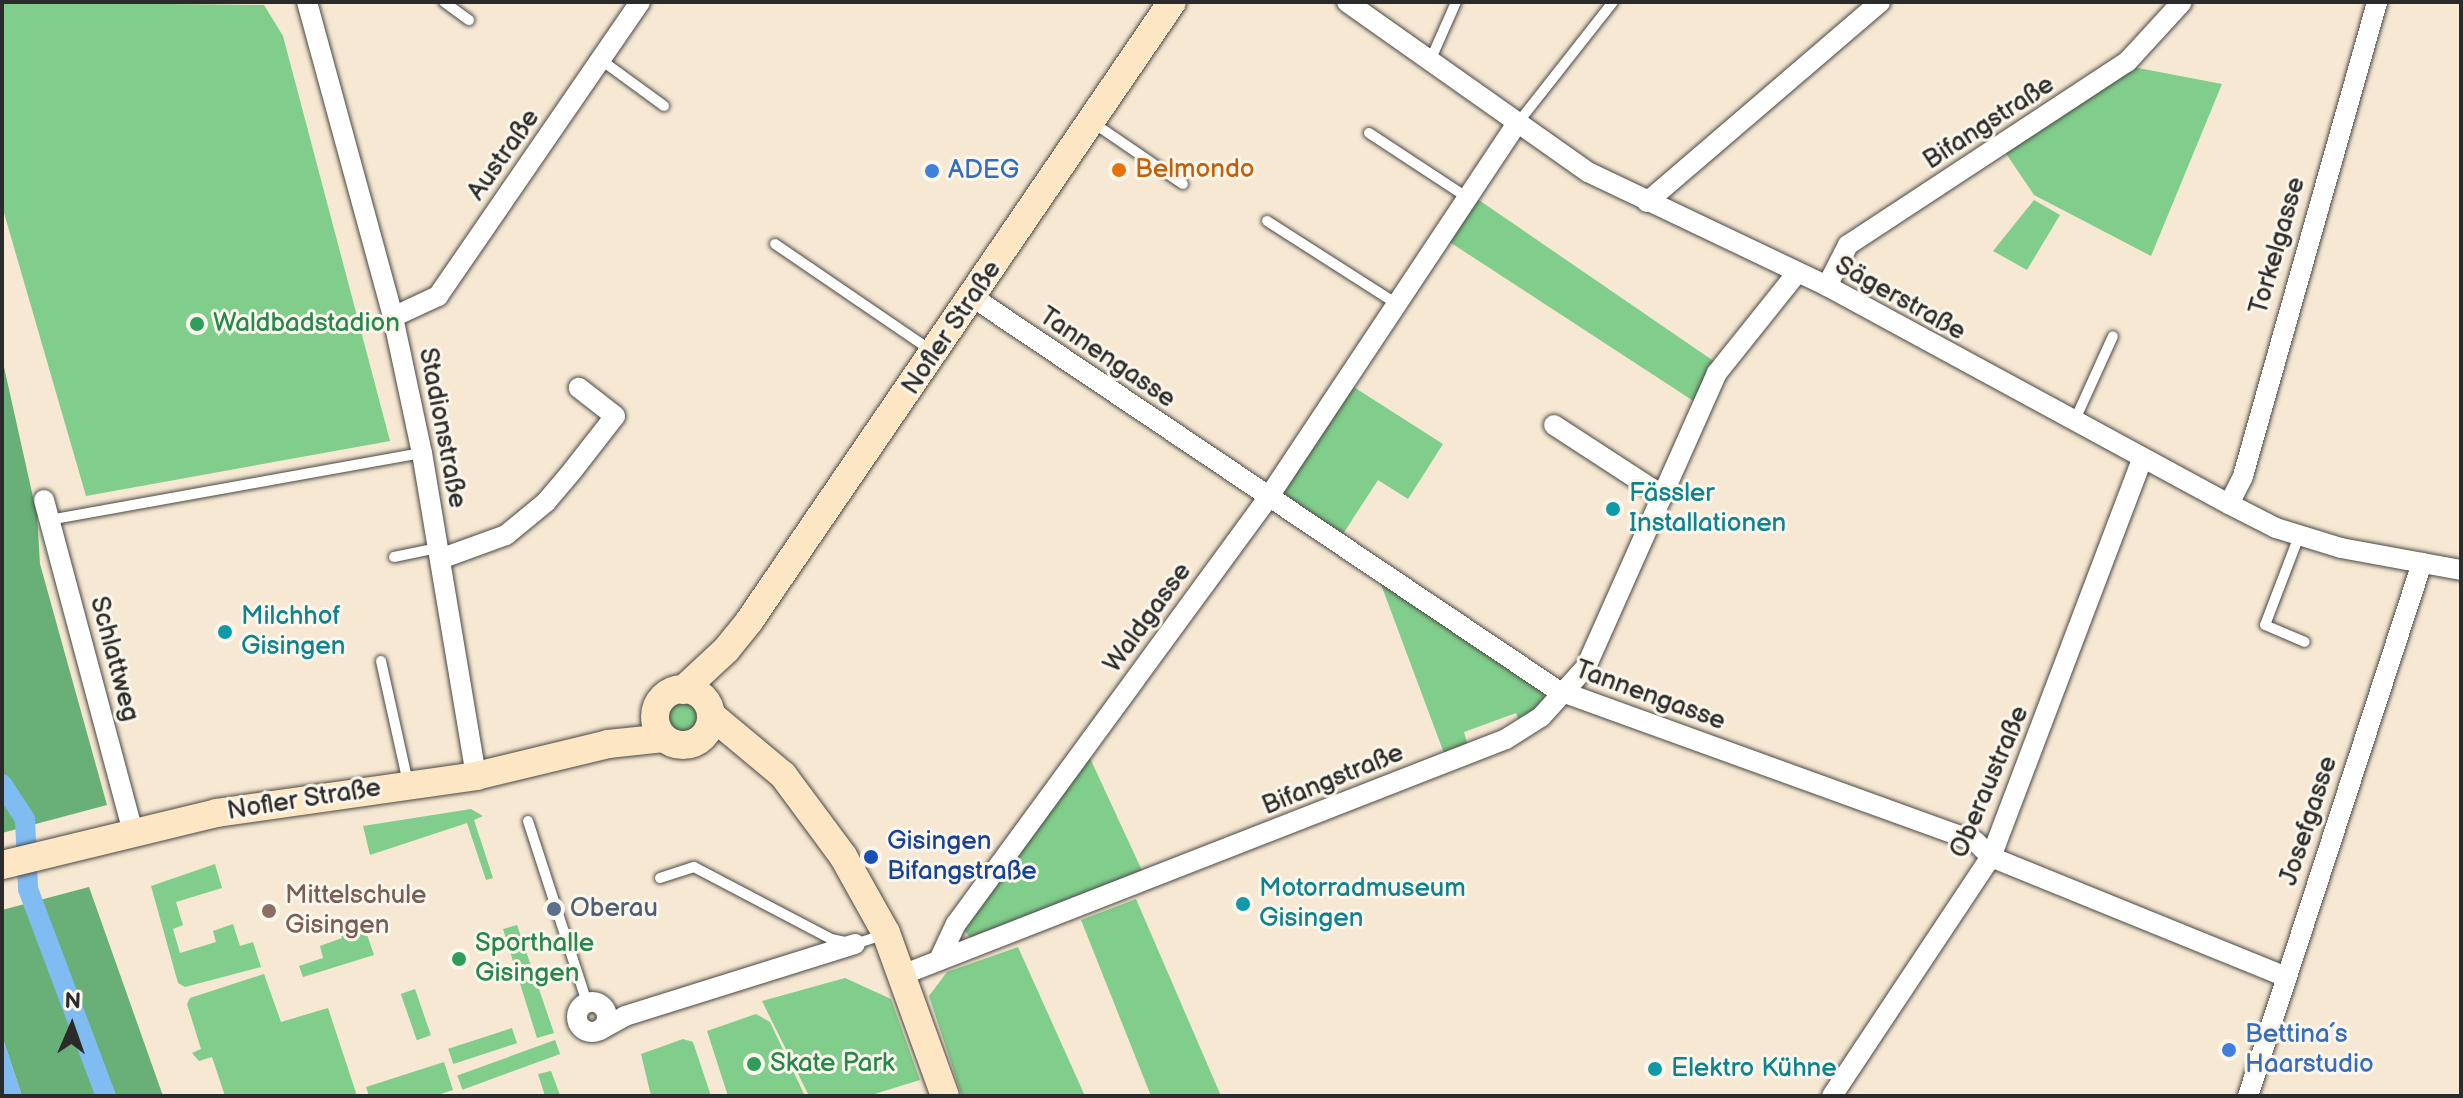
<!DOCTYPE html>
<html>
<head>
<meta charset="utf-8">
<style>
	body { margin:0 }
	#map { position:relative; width:2463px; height:1098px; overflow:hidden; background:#f6e8d2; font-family:"Balsamiq Sans",sans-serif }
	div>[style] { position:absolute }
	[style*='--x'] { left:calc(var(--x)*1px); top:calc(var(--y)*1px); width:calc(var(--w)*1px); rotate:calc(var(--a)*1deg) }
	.green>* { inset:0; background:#81cd8b; transform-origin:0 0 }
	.round { border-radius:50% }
	.forest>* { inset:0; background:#68b077 }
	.water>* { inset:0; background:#80bbf2 }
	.canal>* { height:20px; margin:-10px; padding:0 10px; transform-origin:10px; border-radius:10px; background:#80bbf2 }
	.roads { filter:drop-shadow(0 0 2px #494744) drop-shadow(0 0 2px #494744) }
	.lane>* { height:10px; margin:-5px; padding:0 5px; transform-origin:5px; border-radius:5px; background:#fff }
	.street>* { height:20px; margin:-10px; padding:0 10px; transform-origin:10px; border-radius:10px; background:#fff }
	.street>.ring { margin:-10px; padding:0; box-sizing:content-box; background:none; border:20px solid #fff; border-radius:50% }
	.secondary>* { height:28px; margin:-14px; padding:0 14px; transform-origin:14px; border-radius:14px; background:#fce6c4 }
	.secondary>.ring { margin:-14px; padding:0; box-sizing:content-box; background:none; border:28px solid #fce6c4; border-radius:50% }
	.dots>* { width:22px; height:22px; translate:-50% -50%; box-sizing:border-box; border:4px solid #fbf7ec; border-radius:50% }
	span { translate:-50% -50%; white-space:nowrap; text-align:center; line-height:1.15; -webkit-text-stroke:6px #fbf7ec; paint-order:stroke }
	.street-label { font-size:26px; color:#2b2b2b }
	.food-label { font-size:26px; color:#c56008 }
	.left { translate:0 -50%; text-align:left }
	.shop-label { font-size:26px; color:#366cbe }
	.leisure-label { font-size:26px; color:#27864d }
	.culture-label { font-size:26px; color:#0d838f }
	.transit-label { font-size:26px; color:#164399 }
	.education-label { font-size:26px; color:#785e54 }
	.service-label { font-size:26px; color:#4e5e75 }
	.frame { position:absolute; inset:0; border:4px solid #2b2b2b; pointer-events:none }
	.north { position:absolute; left:32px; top:986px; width:80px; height:80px; -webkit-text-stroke:6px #fbf7ec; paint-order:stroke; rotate:2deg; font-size:22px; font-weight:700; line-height:32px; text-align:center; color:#2b2b2b }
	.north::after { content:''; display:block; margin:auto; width:28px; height:36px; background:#2b2b2b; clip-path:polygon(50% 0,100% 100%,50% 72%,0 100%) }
</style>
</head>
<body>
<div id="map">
	<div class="green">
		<div style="clip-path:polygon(2px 2px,264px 5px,283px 36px,390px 441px,86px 496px,2px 206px)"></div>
		<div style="clip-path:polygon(2133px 67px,2222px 84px,2151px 256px,2034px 195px,2005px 152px)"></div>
		<div style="clip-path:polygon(1473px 196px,1715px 362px,1695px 402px,1445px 239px)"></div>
		<div style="clip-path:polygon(2034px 200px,2060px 215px,2027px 270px,1993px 251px)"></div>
		<div style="clip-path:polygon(1349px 384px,1443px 444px,1408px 499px,1378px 480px,1341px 537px,1284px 497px,1284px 488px)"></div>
		<div style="clip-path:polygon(1379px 579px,1542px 686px,1545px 703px,1521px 725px,1516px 713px,1464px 732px,1468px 746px,1445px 756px)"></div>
		<div class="round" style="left:667px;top:701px;width:34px;height:34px"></div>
		<div style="clip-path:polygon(1089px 756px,1145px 877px,971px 939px,964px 930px)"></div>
		<div style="clip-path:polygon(471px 809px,483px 816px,474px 820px,493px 878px,486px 880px,467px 823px,370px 855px,363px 826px)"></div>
		<div style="clip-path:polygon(215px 864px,222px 888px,176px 902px,183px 925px,173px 929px,180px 953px,216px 942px,213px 931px,233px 924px,240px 946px,253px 942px,261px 967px,185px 987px,178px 983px,151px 886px)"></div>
		<div style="clip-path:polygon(1136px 899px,1221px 1096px,1151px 1096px,1081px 920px)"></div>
		<div style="clip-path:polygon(362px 920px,374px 955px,303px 977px,299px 966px,323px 958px,320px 946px,342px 938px,339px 927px)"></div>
		<div style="clip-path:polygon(517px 925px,554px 1033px,537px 1038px,503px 929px)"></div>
		<div style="clip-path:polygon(1018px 947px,1085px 1096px,962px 1096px,929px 996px,947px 972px)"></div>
		<div style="clip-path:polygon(264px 974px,281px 1022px,328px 1008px,357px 1096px,225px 1096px,212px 1057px,199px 1061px,192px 1053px,201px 1049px,187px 1004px,190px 998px)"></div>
		<div style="clip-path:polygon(845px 978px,891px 999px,920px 1080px,868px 1096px,809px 1096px,762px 1001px)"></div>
		<div style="left:415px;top:989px;width:49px;height:15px;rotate:71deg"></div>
		<div style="clip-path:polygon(756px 1014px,770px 1022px,805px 1096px,728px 1096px,707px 1031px)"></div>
		<div style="left:512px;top:1028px;width:16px;height:67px;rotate:72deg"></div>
		<div style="clip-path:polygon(683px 1039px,693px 1042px,711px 1096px,651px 1096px,641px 1054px)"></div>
		<div style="left:555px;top:1040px;width:15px;height:104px;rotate:70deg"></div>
		<div style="clip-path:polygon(444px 1062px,453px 1090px,435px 1096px,369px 1096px,366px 1087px)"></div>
		<div style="clip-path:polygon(551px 1071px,560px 1095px,557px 1096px,545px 1096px,538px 1074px)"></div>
	</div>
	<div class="forest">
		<div style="clip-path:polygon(2px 358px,37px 515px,40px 564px,107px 805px,2px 833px)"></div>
		<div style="clip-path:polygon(89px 887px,163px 1096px,22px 1096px,2px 1036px,2px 910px)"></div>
	</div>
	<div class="water">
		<div style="clip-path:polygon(2px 1036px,22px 1096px,2px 1096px)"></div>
	</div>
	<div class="canal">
		<div style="--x:2;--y:784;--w:42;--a:56.7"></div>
		<div style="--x:25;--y:819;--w:70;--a:87.5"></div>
		<div style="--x:28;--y:889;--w:221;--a:69.4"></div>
	</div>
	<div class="roads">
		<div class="lane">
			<div style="--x:444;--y:2;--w:31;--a:36"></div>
			<div style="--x:601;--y:60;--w:78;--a:36.1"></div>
			<div style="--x:1430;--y:61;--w:64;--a:-66.2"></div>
			<div style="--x:1092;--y:122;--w:110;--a:34.3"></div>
			<div style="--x:1517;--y:124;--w:155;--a:-51.8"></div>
			<div style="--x:1369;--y:133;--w:115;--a:33.3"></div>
			<div style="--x:1267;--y:221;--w:152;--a:32.6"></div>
			<div style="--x:775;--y:244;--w:190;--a:34.3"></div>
			<div style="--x:2074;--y:422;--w:94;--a:-65.6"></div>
			<div style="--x:49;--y:520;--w:379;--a:-10.2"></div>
			<div style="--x:2299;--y:536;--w:95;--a:110.9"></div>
			<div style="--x:2265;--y:625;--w:43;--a:23"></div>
			<div style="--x:394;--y:557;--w:45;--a:-11.6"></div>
			<div style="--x:381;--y:661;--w:125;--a:77.5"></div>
			<div style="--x:528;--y:821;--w:191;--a:72"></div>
			<div style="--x:660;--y:878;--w:36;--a:-18"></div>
			<div style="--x:694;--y:867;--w:155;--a:27.7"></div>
			<div style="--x:831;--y:939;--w:25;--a:12"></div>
			<div style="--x:855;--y:944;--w:32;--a:-18"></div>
		</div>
		<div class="street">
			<div style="--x:307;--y:2;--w:327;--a:74.7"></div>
			<div style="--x:393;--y:317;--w:139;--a:78"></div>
			<div style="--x:422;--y:453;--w:327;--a:80.5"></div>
			<div style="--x:1347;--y:2;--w:295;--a:35.2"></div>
			<div style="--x:1588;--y:172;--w:265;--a:25.5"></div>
			<div style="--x:1827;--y:286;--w:457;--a:28.5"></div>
			<div style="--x:2229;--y:504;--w:53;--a:27.1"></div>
			<div style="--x:2276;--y:528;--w:68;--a:17.1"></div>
			<div style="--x:2341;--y:548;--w:122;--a:10.4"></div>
			<div style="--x:1647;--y:202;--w:307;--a:-40.6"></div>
			<div style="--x:1827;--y:286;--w:46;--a:-62.9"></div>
			<div style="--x:1848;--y:245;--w:334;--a:-33.3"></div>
			<div style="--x:2127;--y:62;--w:81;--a:-47.5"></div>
			<div style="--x:974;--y:298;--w:703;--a:33.92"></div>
			<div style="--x:1557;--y:690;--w:444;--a:19.9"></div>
			<div style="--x:1975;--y:841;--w:23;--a:45"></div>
			<div style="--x:1991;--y:857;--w:318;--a:22.1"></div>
			<div style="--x:393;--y:317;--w:50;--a:-25"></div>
			<div style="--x:438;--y:296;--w:357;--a:-55.5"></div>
			<div style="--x:1554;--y:425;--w:130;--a:33.1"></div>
			<div style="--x:44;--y:500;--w:345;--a:75"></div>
			<div style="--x:2229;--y:504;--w:31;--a:-63"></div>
			<div style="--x:2243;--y:476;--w:493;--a:-74.2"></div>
			<div style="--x:440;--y:559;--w:70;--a:-20"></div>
			<div style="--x:506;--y:535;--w:52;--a:-39.5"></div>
			<div style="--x:546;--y:502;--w:42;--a:-49.8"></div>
			<div style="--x:573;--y:470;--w:68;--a:-52.1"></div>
			<div style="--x:615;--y:416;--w:46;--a:-142.1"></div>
			<div style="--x:939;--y:960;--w:40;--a:-65"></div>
			<div style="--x:956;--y:924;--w:528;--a:-53.78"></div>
			<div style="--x:1268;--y:498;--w:448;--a:-56.4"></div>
			<div style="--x:902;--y:975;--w:648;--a:-21.34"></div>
			<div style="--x:1506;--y:739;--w:41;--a:-32.2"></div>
			<div style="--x:1541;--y:717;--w:67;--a:-48"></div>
			<div style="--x:1586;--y:667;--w:322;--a:-66"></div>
			<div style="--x:1717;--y:373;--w:127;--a:-51.4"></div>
			<div class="ring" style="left:577px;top:1002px;width:10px;height:10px"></div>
			<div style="--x:600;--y:1030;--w:29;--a:-29"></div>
			<div style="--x:625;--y:1016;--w:241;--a:-17.4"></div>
			<div style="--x:1832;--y:1096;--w:287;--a:-56.4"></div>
			<div style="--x:1991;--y:857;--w:426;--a:-69.2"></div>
			<div style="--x:2248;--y:1096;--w:561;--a:-71.92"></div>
		</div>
		<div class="secondary">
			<div class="ring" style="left:655px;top:689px;width:28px;height:28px"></div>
			<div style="--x:683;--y:690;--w:59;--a:-42.9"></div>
			<div style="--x:726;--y:650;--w:38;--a:-51"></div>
			<div style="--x:750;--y:620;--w:748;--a:-55.67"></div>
			<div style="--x:711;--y:715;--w:94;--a:39.8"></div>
			<div style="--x:783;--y:775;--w:101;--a:53.5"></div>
			<div style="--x:843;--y:856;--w:88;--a:60.8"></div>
			<div style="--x:886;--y:933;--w:173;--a:70.1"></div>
			<div style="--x:2;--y:865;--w:221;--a:-13.6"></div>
			<div style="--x:217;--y:813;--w:262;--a:-8.1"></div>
			<div style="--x:476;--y:776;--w:136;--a:-13.6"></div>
			<div style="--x:608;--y:744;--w:56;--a:-6.1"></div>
		</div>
	</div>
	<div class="dots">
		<div style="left:1119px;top:170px;background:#e8710a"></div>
		<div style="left:932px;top:171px;background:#3f7fe0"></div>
		<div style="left:197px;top:324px;background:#2e9e5b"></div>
		<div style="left:1613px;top:509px;background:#0f9aa8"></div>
		<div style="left:225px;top:632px;background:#0f9aa8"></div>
		<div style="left:871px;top:857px;background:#1a4fb4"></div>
		<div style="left:1243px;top:904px;background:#0f9aa8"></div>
		<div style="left:554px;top:909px;background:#5c6f8a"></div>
		<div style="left:269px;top:911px;background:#8d6e63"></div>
		<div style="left:459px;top:959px;background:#2e9e5b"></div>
		<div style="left:2229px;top:1050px;background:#3f7fe0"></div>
		<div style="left:754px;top:1064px;background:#2e9e5b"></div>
		<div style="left:1655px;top:1069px;background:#0f9aa8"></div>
	</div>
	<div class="street-label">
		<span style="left:1989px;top:123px;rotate:-33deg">Bifangstraße</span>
		<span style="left:504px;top:155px;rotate:-55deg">Austraße</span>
		<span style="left:2278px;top:246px;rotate:-74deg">Torkelgasse</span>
		<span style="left:1900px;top:299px;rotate:29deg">Sägerstraße</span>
		<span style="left:952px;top:328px;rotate:-56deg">Nofler Straße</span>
		<span style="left:1107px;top:358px;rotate:34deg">Tannengasse</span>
		<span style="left:442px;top:428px;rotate:79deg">Stadionstraße</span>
		<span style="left:1148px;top:618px;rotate:-54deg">Waldgasse</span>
		<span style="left:114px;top:659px;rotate:75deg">Schlattweg</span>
		<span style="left:1650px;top:696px;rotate:20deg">Tannengasse</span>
		<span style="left:1333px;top:780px;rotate:-22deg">Bifangstraße</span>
		<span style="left:1990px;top:782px;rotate:-67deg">Oberaustraße</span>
		<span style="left:304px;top:800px;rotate:-9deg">Nofler Straße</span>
		<span style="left:2309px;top:821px;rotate:-72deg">Josefgasse</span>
	</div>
	<div class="food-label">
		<span class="left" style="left:1135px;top:170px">Belmondo</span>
	</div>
	<div class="shop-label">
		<span class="left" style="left:948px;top:171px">ADEG</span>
		<span class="left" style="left:2245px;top:1050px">Bettina´s<br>Haarstudio</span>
	</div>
	<div class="leisure-label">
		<span class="left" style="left:213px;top:324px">Waldbadstadion</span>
		<span class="left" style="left:475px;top:959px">Sporthalle<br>Gisingen</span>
		<span class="left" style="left:770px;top:1064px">Skate Park</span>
	</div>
	<div class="culture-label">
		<span class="left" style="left:1629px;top:509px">Fässler<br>Installationen</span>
		<span class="left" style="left:241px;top:632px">Milchhof<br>Gisingen</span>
		<span class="left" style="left:1259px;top:904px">Motorradmuseum<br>Gisingen</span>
		<span class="left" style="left:1671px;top:1069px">Elektro Kühne</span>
	</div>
	<div class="transit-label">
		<span class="left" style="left:887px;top:857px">Gisingen<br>Bifangstraße</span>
	</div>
	<div class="education-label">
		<span class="left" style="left:285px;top:911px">Mittelschule<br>Gisingen</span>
	</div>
	<div class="service-label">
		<span class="left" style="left:570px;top:909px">Oberau</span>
	</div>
	<div class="frame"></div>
	<div class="north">N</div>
</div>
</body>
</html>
